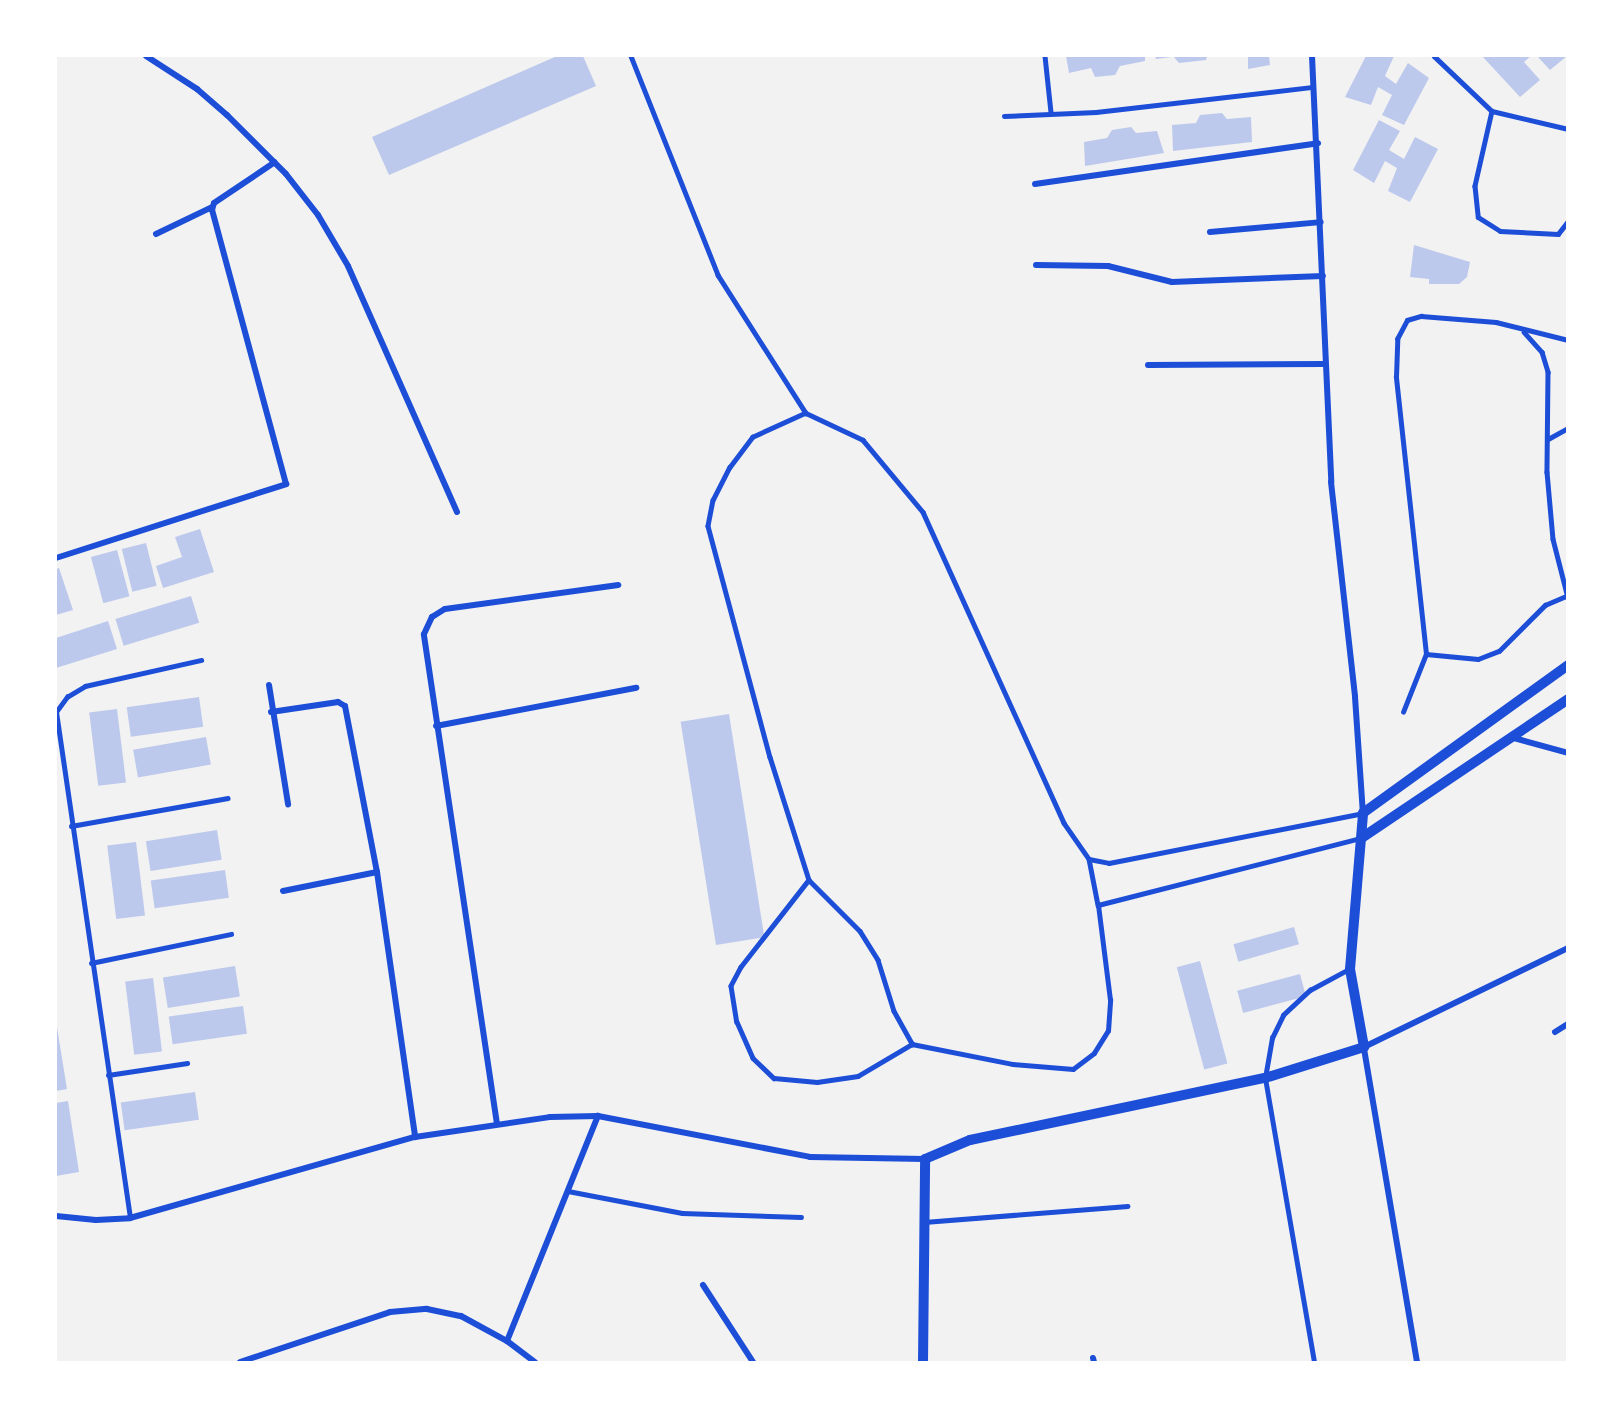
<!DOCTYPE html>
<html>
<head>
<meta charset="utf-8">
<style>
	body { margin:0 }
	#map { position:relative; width:1623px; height:1418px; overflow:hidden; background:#f2f2f2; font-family:Montserrat,sans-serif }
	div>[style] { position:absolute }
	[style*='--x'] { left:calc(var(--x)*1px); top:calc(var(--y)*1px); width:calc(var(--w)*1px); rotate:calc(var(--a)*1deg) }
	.building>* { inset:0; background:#bdc9ec; transform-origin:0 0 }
	.service>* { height:4.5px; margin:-2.25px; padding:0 2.25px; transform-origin:2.25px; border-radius:2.25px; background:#1d4ed8 }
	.minor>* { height:6px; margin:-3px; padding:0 3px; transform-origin:3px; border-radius:3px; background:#1d4ed8 }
	.tertiary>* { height:10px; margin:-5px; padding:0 5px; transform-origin:5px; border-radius:5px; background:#1d4ed8 }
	span { translate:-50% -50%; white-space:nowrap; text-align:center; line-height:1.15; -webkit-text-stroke:4.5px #fff; paint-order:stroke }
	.frame { position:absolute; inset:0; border:57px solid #fff; pointer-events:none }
</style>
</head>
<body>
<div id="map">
	<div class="building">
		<div style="clip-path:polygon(557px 56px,583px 56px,596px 86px,389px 175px,372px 137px)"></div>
		<div style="clip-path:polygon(1066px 56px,1145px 56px,1145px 61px,1120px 66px,1115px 75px,1095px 77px,1091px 68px,1069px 73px)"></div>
		<div style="clip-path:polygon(1155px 56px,1172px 56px,1172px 57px,1156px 59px)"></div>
		<div style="clip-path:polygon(1173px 56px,1207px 56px,1206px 60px,1179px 63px)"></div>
		<div style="clip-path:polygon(1248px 56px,1269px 56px,1270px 65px,1248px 69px)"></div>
		<div style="clip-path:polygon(1366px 56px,1394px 56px,1385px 76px,1396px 84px,1408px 63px,1429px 78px,1404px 125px,1382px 115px,1392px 95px,1378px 87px,1371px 105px,1345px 97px)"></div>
		<div style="clip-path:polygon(1482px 56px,1531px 56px,1524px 62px,1540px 80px,1520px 97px)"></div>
		<div style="clip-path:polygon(1537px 56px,1567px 56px,1550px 70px)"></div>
		<div style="clip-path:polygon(1222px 113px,1227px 119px,1251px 117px,1252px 142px,1173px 151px,1172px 125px,1196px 123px,1200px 115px)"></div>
		<div style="clip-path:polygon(1379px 120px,1400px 131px,1389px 150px,1404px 159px,1415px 137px,1438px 149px,1410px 202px,1388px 191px,1397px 168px,1385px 161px,1374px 183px,1353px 170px)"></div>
		<div style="clip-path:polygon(1131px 127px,1136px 133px,1157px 131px,1164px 153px,1085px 166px,1084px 142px,1107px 138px,1112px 130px)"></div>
		<div style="clip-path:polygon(1414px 245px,1470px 262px,1467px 277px,1459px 284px,1429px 284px,1429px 279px,1410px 277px)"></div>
		<div style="clip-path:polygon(200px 529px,214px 572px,163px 588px,156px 566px,182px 557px,175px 537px)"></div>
		<div style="left:146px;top:543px;width:44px;height:25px;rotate:76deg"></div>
		<div style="left:117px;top:550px;width:48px;height:27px;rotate:75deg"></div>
		<div style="clip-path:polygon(59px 568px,73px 610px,56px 615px,56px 569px)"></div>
		<div style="left:191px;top:596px;width:28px;height:79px;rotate:73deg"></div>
		<div style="clip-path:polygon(108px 621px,117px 649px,56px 668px,56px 638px)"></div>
		<div style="left:199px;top:697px;width:30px;height:73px;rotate:82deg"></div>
		<div style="left:117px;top:709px;width:74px;height:28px;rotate:83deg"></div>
		<div style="left:729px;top:714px;width:226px;height:49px;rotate:81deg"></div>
		<div style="left:206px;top:737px;width:28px;height:74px;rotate:80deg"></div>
		<div style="left:217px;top:830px;width:30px;height:72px;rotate:81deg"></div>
		<div style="left:136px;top:842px;width:74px;height:29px;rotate:83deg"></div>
		<div style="left:225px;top:870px;width:28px;height:75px;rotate:82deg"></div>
		<div style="left:1294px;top:927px;width:18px;height:63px;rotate:74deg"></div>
		<div style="left:1200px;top:961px;width:106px;height:24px;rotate:75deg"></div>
		<div style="left:235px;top:966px;width:31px;height:73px;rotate:81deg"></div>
		<div style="left:1300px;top:974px;width:23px;height:65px;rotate:75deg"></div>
		<div style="left:153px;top:978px;width:74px;height:28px;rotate:83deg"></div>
		<div style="left:243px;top:1006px;width:28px;height:75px;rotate:82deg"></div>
		<div style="clip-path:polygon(56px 1021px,67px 1089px,56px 1091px)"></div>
		<div style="left:195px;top:1092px;width:28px;height:75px;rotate:82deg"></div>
		<div style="clip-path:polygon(68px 1101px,79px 1172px,56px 1176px,56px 1103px)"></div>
	</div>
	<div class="service">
		<div style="--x:631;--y:56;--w:236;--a:68.3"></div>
		<div style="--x:718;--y:275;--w:164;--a:57.5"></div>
		<div style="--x:806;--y:413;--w:63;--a:25.3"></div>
		<div style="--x:863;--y:440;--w:94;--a:50.2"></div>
		<div style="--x:923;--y:512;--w:341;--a:65.6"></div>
		<div style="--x:1064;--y:823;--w:44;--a:55.2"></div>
		<div style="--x:1089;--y:859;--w:20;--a:11"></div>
		<div style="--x:1109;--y:863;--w:259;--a:-11.1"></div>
		<div style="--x:1045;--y:56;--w:56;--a:83.9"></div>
		<div style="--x:1434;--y:56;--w:80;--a:43.5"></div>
		<div style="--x:1492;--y:111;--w:78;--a:13.3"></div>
		<div style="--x:1492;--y:111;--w:77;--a:102.8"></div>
		<div style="--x:1475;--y:186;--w:31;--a:84"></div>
		<div style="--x:1478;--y:217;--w:26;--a:32"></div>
		<div style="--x:1500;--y:231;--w:58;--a:3"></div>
		<div style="--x:1558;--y:234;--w:16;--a:-52"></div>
		<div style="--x:1004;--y:116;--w:92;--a:-2.5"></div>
		<div style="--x:1096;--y:112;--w:218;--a:-6.6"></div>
		<div style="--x:1524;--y:332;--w:27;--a:48"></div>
		<div style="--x:1542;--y:352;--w:21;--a:73"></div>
		<div style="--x:1548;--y:372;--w:100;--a:90.6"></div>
		<div style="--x:1547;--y:472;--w:67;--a:84.9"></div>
		<div style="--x:1553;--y:539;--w:61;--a:75.7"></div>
		<div style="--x:806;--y:413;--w:58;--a:155.6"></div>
		<div style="--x:753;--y:437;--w:38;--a:127"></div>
		<div style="--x:730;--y:467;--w:37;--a:117"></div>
		<div style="--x:713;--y:500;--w:26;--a:101"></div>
		<div style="--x:708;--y:526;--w:239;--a:75"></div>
		<div style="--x:770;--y:757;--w:129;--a:72.4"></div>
		<div style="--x:809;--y:880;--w:72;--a:45"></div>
		<div style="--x:860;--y:931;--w:34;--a:58"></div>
		<div style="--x:878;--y:960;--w:53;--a:72.6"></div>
		<div style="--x:894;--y:1011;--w:38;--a:61"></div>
		<div style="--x:912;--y:1044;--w:103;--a:11.2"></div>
		<div style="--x:1013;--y:1064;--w:60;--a:4.8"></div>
		<div style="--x:1073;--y:1069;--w:26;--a:-37"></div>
		<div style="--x:1094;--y:1053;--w:26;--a:-58"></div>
		<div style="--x:1108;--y:1031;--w:31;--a:-86"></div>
		<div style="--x:1110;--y:1000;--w:96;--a:-97.2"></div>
		<div style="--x:1098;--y:905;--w:270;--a:-14.3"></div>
		<div style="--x:1548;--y:439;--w:23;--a:-29"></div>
		<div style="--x:1426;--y:654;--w:52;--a:5.5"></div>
		<div style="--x:1478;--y:659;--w:22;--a:-21"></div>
		<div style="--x:1499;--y:651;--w:65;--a:-45"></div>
		<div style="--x:1545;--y:605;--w:23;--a:-23"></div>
		<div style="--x:1403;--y:712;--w:62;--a:-68.4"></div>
		<div style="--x:1426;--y:654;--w:279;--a:-96.2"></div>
		<div style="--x:1396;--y:377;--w:38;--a:-88"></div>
		<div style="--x:1397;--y:339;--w:21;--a:-62"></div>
		<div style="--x:1407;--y:320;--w:15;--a:-16"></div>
		<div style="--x:1421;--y:316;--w:75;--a:4.6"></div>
		<div style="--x:1496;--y:322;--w:74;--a:14"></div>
		<div style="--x:71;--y:826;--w:159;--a:-10.1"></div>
		<div style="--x:1089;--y:859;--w:47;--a:78.9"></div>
		<div style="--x:809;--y:880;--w:110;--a:128"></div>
		<div style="--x:741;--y:967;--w:21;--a:118"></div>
		<div style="--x:731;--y:986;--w:36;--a:81"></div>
		<div style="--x:737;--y:1022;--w:39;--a:66"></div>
		<div style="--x:753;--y:1058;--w:29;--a:44"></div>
		<div style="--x:774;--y:1078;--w:43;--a:5.3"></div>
		<div style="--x:817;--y:1082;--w:41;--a:-8.3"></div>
		<div style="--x:858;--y:1076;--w:63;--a:-30.7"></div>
		<div style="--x:91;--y:963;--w:143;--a:-11.7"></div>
		<div style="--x:108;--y:1075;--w:80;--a:-8.6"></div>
		<div style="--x:568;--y:1191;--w:116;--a:10.9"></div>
		<div style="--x:682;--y:1213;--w:119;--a:1.9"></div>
		<div style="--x:130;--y:1218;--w:511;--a:-98.32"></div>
		<div style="--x:56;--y:712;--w:19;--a:-54"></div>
		<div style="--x:67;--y:697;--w:21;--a:-31"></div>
		<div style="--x:85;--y:686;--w:119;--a:-12.6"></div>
		<div style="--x:924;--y:1222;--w:204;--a:-4.5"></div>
		<div style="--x:1314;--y:1362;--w:288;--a:-99.8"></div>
		<div style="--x:1265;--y:1078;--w:41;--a:-80.1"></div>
		<div style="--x:1272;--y:1038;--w:25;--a:-64"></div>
		<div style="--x:1283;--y:1015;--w:37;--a:-43"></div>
		<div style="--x:1310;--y:990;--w:44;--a:-28.3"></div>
	</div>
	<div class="minor">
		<div style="--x:146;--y:56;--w:61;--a:32.9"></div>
		<div style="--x:197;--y:89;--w:40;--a:41"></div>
		<div style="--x:227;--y:115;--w:83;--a:45"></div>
		<div style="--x:286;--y:174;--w:52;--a:52"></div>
		<div style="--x:318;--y:215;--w:59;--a:59.5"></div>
		<div style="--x:348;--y:266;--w:269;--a:66.1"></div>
		<div style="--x:1312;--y:56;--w:426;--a:87.4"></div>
		<div style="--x:1331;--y:482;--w:216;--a:83.6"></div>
		<div style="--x:1355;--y:697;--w:116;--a:86.1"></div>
		<div style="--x:1035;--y:184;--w:286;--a:-8.2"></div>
		<div style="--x:1210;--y:232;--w:111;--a:-5.1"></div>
		<div style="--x:156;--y:234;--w:62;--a:-25.7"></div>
		<div style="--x:1036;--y:265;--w:72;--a:0.8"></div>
		<div style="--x:1108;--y:266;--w:66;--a:14"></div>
		<div style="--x:1172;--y:282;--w:151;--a:-2.3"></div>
		<div style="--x:1148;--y:365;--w:175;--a:-0.3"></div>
		<div style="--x:56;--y:558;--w:242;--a:-17.8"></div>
		<div style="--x:286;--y:484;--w:284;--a:-105.1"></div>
		<div style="--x:212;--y:210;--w:7;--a:-74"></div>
		<div style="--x:214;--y:203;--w:73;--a:-33.9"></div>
		<div style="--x:269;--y:685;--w:121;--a:80.9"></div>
		<div style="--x:271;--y:712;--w:68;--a:-8.5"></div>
		<div style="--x:338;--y:702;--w:8;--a:30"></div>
		<div style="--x:345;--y:706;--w:169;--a:79.1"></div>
		<div style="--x:377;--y:872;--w:268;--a:81.8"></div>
		<div style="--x:436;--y:726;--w:204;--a:-10.8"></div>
		<div style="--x:1514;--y:738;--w:56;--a:15.5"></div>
		<div style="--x:283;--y:891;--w:96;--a:-11.4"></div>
		<div style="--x:1555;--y:1032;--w:15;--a:-32"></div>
		<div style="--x:497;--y:1124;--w:495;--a:-98.5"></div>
		<div style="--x:424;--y:634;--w:19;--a:-65"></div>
		<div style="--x:432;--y:617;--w:15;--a:-32"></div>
		<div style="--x:445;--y:609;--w:175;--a:-7.9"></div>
		<div style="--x:56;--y:1216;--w:40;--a:5.7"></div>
		<div style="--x:96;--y:1220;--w:34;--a:-3"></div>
		<div style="--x:130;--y:1218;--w:296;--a:-15.9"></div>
		<div style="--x:415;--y:1137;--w:136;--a:-8.4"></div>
		<div style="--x:550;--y:1117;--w:48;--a:-1.2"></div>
		<div style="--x:598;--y:1116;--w:216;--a:10.9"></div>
		<div style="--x:810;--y:1157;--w:115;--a:1"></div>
		<div style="--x:703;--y:1285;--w:92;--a:57"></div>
		<div style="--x:507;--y:1341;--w:243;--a:-68"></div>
		<div style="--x:1093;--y:1358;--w:4;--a:76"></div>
		<div style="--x:240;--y:1362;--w:158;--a:-18.4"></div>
		<div style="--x:390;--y:1312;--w:37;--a:-5"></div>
		<div style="--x:427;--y:1309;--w:35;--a:12"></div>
		<div style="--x:461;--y:1316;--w:52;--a:28.5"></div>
		<div style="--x:507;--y:1341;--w:35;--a:37"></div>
		<div style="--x:1417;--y:1362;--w:319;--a:-99.6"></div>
		<div style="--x:1364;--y:1047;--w:227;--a:-25.9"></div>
	</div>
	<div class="tertiary">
		<div style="--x:1363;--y:837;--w:247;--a:-33.9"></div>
		<div style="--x:923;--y:1362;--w:203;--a:-89.4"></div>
		<div style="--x:925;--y:1159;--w:49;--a:-22.9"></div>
		<div style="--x:970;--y:1140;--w:301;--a:-11.9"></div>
		<div style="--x:1265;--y:1078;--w:104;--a:-17.4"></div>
		<div style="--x:1364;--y:1047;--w:79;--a:-100.2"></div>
		<div style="--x:1350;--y:969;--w:157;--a:-85.2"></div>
		<div style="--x:1363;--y:813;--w:253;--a:-35.8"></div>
	</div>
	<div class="frame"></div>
</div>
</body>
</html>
